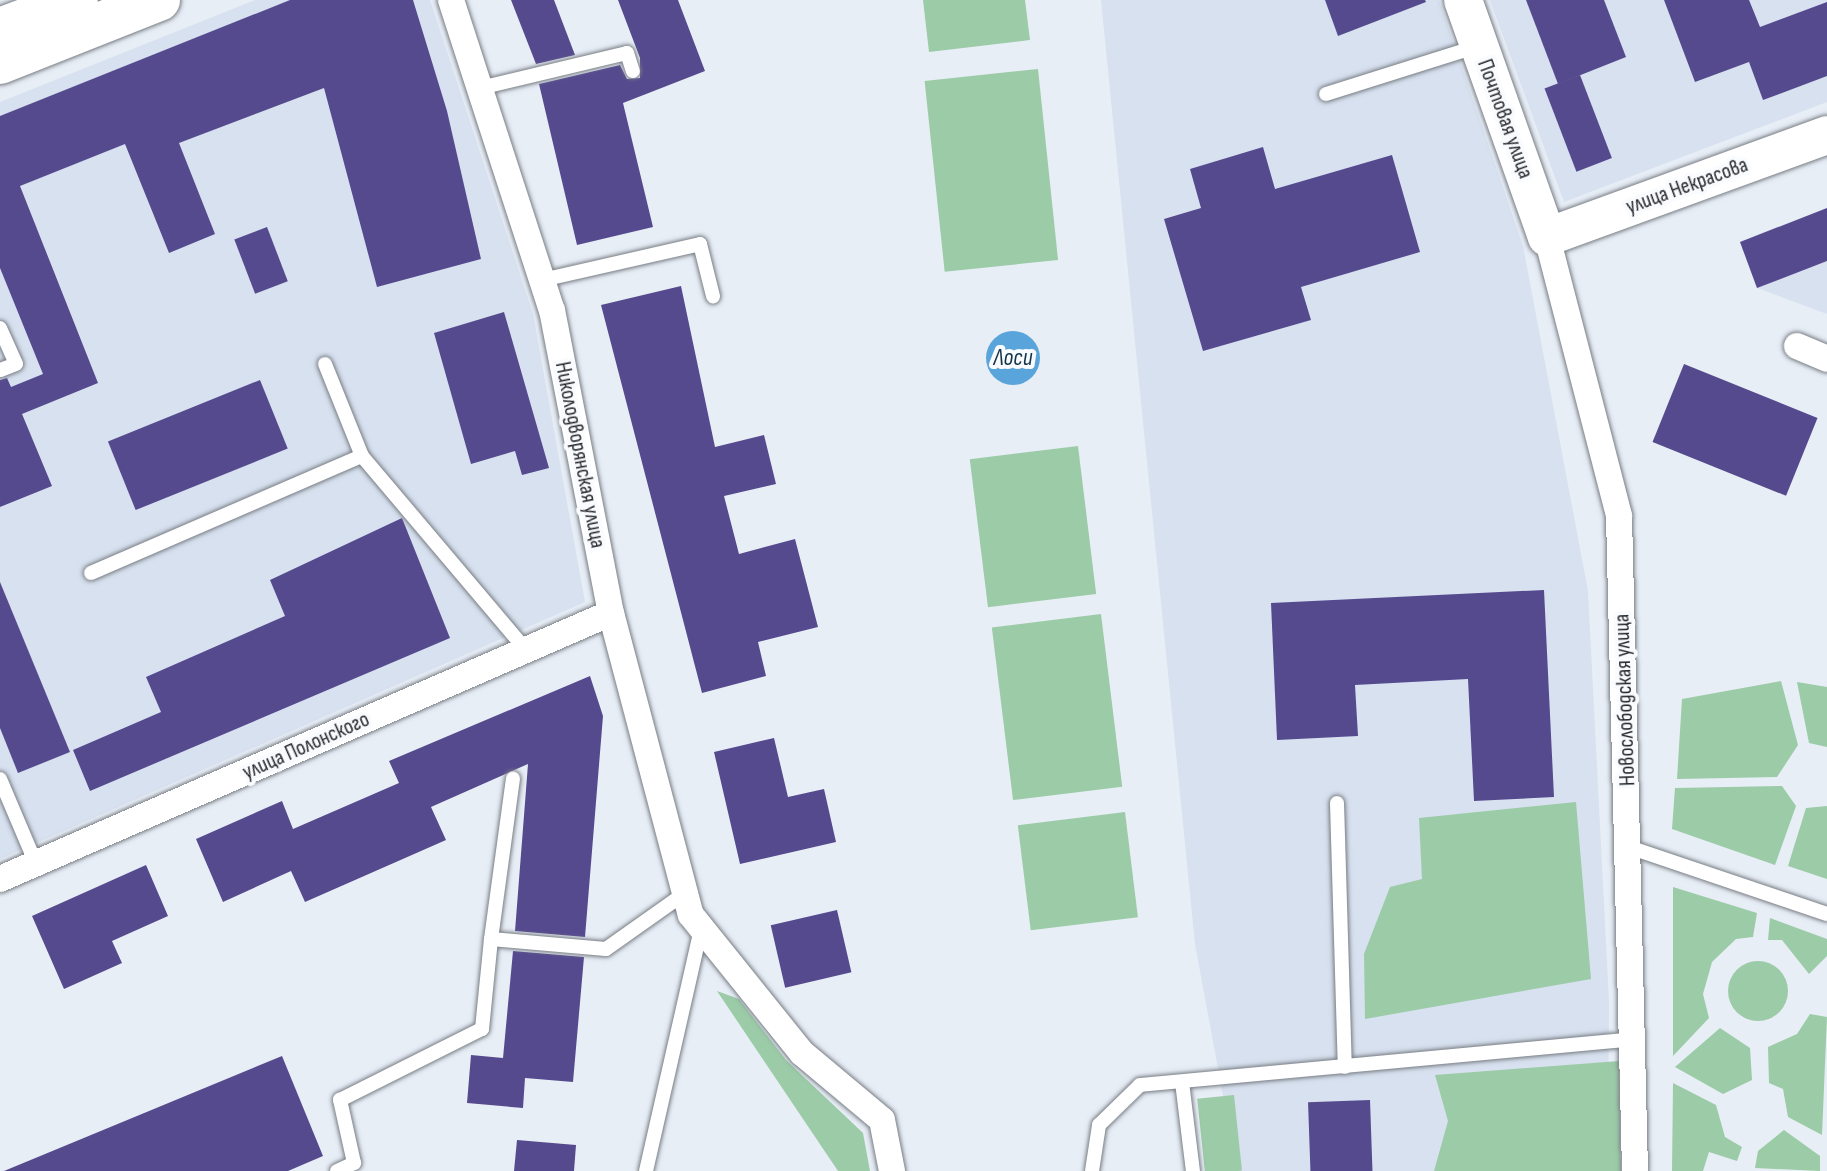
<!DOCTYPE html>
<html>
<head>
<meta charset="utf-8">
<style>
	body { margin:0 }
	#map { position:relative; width:1827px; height:1171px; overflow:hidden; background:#e8eef6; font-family:"Sofia Sans Condensed",sans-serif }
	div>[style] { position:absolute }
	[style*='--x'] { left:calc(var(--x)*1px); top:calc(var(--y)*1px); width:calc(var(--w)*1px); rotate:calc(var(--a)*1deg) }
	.built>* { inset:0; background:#d7e1ef }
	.green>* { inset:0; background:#9ccba8; transform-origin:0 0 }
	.round { border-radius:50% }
	.water>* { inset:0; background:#59a4da }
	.building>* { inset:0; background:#564a8f; transform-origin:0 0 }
	.roads { filter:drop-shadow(0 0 2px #787d84) drop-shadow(0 0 2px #787d84) }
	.lane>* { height:14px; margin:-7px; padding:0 7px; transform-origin:7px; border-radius:7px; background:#fff }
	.street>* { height:26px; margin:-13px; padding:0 13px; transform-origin:13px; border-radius:13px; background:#fff }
	.secondary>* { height:38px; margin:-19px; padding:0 19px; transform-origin:19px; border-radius:19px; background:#fff }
	.primary>* { height:42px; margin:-21px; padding:0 21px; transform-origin:21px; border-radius:21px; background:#fff }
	span { translate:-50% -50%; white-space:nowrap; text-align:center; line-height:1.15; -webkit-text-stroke:8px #f9fbfe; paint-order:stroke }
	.street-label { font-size:22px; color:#27292c }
	.water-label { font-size:24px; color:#12334a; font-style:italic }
</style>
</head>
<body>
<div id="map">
	<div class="built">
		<div style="clip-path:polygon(255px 0,430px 0,533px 314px,585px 602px,0 859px,0 102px)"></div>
		<div style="clip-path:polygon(1101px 0,1439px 0,1523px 246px,1588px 591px,1609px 1002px,1608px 1171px,1237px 1171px,1195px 944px)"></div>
		<div style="clip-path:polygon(1490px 0,1827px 0,1827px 102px,1564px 202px)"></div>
		<div style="clip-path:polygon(1827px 208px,1827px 314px,1757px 288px,1740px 242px)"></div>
	</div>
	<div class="green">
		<div style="clip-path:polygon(923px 0,1025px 0,1030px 40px,929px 52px)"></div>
		<div style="left:1038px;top:69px;width:192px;height:114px;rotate:84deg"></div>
		<div style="left:1078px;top:446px;width:149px;height:109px;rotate:83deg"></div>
		<div style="left:1101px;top:614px;width:174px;height:110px;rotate:83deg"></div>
		<div style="clip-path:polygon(1781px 681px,1798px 745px,1777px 777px,1677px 779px,1682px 699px)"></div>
		<div style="clip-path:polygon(1797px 682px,1827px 687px,1827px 747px,1809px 743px)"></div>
		<div style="clip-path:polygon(1782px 786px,1796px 806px,1775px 865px,1672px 829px,1675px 788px)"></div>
		<div style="clip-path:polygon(1576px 802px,1591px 979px,1365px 1019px,1364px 954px,1390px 887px,1422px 879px,1419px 818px)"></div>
		<div style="clip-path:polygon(1827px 806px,1827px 879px,1788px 866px,1806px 808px)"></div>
		<div style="left:1125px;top:812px;width:106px;height:108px;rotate:83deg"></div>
		<div style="clip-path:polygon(1673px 887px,1757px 913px,1753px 937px,1736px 939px,1712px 962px,1703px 994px,1709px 1018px,1673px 1056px)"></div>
		<div style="clip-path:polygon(1770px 918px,1827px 939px,1827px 956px,1809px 974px,1782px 940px,1768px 940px)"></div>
		<div class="round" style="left:1728px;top:961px;width:60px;height:60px"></div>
		<div style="clip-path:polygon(717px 991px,739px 999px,786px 1060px,863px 1133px,870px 1171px,838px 1171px)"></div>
		<div style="clip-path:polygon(1810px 1014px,1827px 1017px,1822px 1135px,1788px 1117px,1783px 1089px,1769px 1083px,1768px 1047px,1797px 1034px)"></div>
		<div style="clip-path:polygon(1720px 1028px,1750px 1048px,1752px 1080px,1723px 1094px,1675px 1067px)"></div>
		<div style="clip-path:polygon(1619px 1061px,1621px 1171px,1434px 1171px,1448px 1121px,1435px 1075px)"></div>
		<div style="clip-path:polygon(1673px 1083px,1716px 1105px,1725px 1137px,1742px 1147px,1737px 1161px,1709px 1152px,1703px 1171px,1672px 1171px)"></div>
		<div style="left:1234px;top:1095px;width:76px;height:37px;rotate:84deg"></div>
		<div style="clip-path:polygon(1784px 1130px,1820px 1156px,1820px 1171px,1755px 1168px,1758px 1151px)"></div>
	</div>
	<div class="water">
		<div class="round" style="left:986px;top:331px;width:54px;height:54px"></div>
	</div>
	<div class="building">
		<div style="clip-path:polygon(290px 0,413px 0,447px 111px,481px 259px,377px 287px,324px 88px,179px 143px,215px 234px,169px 253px,125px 144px,20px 186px,98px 383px,22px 414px,52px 486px,0 507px,0 380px,7px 378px,11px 387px,43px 374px,0 268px,0 116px)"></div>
		<div style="clip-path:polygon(511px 0,554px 0,575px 55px,536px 64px)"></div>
		<div style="clip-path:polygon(618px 0,678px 0,705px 71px,623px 103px,653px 227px,577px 245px,539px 84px,620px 65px,627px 79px,640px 78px,640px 58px)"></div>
		<div style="clip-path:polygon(1325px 0,1425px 0,1426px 2px,1338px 36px)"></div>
		<div style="clip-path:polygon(1526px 0,1604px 0,1626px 57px,1558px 84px)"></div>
		<div style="clip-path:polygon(1664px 0,1749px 0,1760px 27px,1827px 2px,1827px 76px,1763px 100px,1749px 62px,1695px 82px)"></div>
		<div style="left:1580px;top:75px;width:89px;height:38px;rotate:69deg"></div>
		<div style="clip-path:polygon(1263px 147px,1275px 189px,1392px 155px,1420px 252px,1301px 287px,1311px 320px,1203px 351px,1164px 219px,1201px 208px,1190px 169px)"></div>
		<div style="clip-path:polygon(1827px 208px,1827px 261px,1757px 288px,1740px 242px)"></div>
		<div style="left:267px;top:227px;width:58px;height:35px;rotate:69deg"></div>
		<div style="clip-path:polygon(681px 286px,715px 447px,764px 435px,776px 484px,724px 496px,739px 554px,795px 539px,818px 627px,758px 642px,766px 676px,702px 693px,601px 305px)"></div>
		<div style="clip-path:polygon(504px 312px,549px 468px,522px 475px,515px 451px,471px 464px,434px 333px)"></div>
		<div style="left:1684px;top:364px;width:144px;height:84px;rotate:22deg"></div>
		<div style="left:260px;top:380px;width:74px;height:164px;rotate:68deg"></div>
		<div style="clip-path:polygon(402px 518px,450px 638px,90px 791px,73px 750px,161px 712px,146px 677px,285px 616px,270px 580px)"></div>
		<div style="clip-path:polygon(0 582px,70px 752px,18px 773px,0 728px)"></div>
		<div style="clip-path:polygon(1544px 590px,1554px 797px,1474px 801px,1468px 679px,1355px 685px,1358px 736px,1277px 740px,1271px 603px)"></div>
		<div style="clip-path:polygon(590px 676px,603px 716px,585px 937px,515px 931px,528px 764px,431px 807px,446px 840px,305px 902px,291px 871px,223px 902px,196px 839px,282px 801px,293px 829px,399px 783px,389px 761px)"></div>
		<div style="clip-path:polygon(774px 738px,788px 797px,824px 789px,836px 842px,740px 864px,714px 752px)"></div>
		<div style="clip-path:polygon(146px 865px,168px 916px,112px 941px,122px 963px,64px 989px,32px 916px)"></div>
		<div style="left:837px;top:910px;width:64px;height:68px;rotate:77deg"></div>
		<div style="clip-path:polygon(513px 951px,584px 957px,573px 1082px,525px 1078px,523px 1108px,467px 1103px,471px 1055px,503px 1058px)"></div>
		<div style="clip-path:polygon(282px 1056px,323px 1156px,288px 1171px,4px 1171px)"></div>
		<div style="left:1370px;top:1100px;width:71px;height:62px;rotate:88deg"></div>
		<div style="clip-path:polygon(517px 1140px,576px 1145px,574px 1171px,514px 1171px)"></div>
	</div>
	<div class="roads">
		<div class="lane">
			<div style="--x:480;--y:88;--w:151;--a:-13.4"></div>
			<div style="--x:627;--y:53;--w:19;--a:72"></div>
			<div style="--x:1326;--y:94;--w:159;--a:-17.5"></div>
			<div style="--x:542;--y:280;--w:162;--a:-12.8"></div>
			<div style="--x:700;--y:244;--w:54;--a:76"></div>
			<div style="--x:0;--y:328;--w:39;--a:66"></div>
			<div style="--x:16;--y:364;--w:17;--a:159"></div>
			<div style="--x:325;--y:364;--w:99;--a:68.1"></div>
			<div style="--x:362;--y:456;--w:254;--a:49.8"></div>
			<div style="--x:91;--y:573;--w:295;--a:-23.4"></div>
			<div style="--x:0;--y:779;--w:92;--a:67"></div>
			<div style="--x:1337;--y:803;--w:264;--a:88.3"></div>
			<div style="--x:1629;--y:847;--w:209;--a:18.7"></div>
			<div style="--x:491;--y:939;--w:162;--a:-82.2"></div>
			<div style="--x:1182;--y:1082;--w:90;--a:83"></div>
			<div style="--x:337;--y:1171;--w:19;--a:-25"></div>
			<div style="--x:354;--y:1163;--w:65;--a:-102.5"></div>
			<div style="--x:340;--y:1100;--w:159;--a:-26.6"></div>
			<div style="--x:482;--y:1029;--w:90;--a:-84.3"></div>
			<div style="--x:491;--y:939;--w:115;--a:5"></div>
			<div style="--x:606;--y:949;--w:97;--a:-35.3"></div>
			<div style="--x:646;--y:1171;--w:248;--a:-77.2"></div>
			<div style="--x:1092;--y:1171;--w:47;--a:-81.3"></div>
			<div style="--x:1099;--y:1125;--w:57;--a:-44.3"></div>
			<div style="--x:1140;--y:1085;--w:496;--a:-5.3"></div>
		</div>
		<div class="street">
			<div style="--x:451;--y:0;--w:326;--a:72"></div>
			<div style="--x:552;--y:310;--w:309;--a:79"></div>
			<div style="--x:611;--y:613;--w:312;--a:75.2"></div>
			<div style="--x:691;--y:915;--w:177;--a:51.2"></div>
			<div style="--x:802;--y:1053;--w:104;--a:39.9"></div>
			<div style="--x:882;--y:1120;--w:52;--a:78.9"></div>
			<div style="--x:1547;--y:237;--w:288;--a:75.5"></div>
			<div style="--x:1619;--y:516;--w:655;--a:88.6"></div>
			<div style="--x:1797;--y:346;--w:33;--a:23"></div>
			<div style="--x:0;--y:879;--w:666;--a:-23.53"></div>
		</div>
		<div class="secondary">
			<div style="--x:1463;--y:0;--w:251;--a:70.5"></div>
			<div style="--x:1547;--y:237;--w:298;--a:-20"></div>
		</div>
		<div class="primary">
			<div style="--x:0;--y:29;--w:82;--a:-20.6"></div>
			<div style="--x:0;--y:63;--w:171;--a:-21.6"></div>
		</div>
	</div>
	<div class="street-label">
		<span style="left:1505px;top:119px;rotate:70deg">Почтовая улица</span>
		<span style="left:1687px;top:186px;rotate:-20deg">улица Некрасова</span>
		<span style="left:580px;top:455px;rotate:79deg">Николодворянская улица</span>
		<span style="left:1625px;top:700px;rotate:-92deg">Новослободская улица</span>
		<span style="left:306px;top:746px;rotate:-24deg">улица Полонского</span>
	</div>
	<div class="water-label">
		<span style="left:1013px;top:358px">Лоси</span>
	</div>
</div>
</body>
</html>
